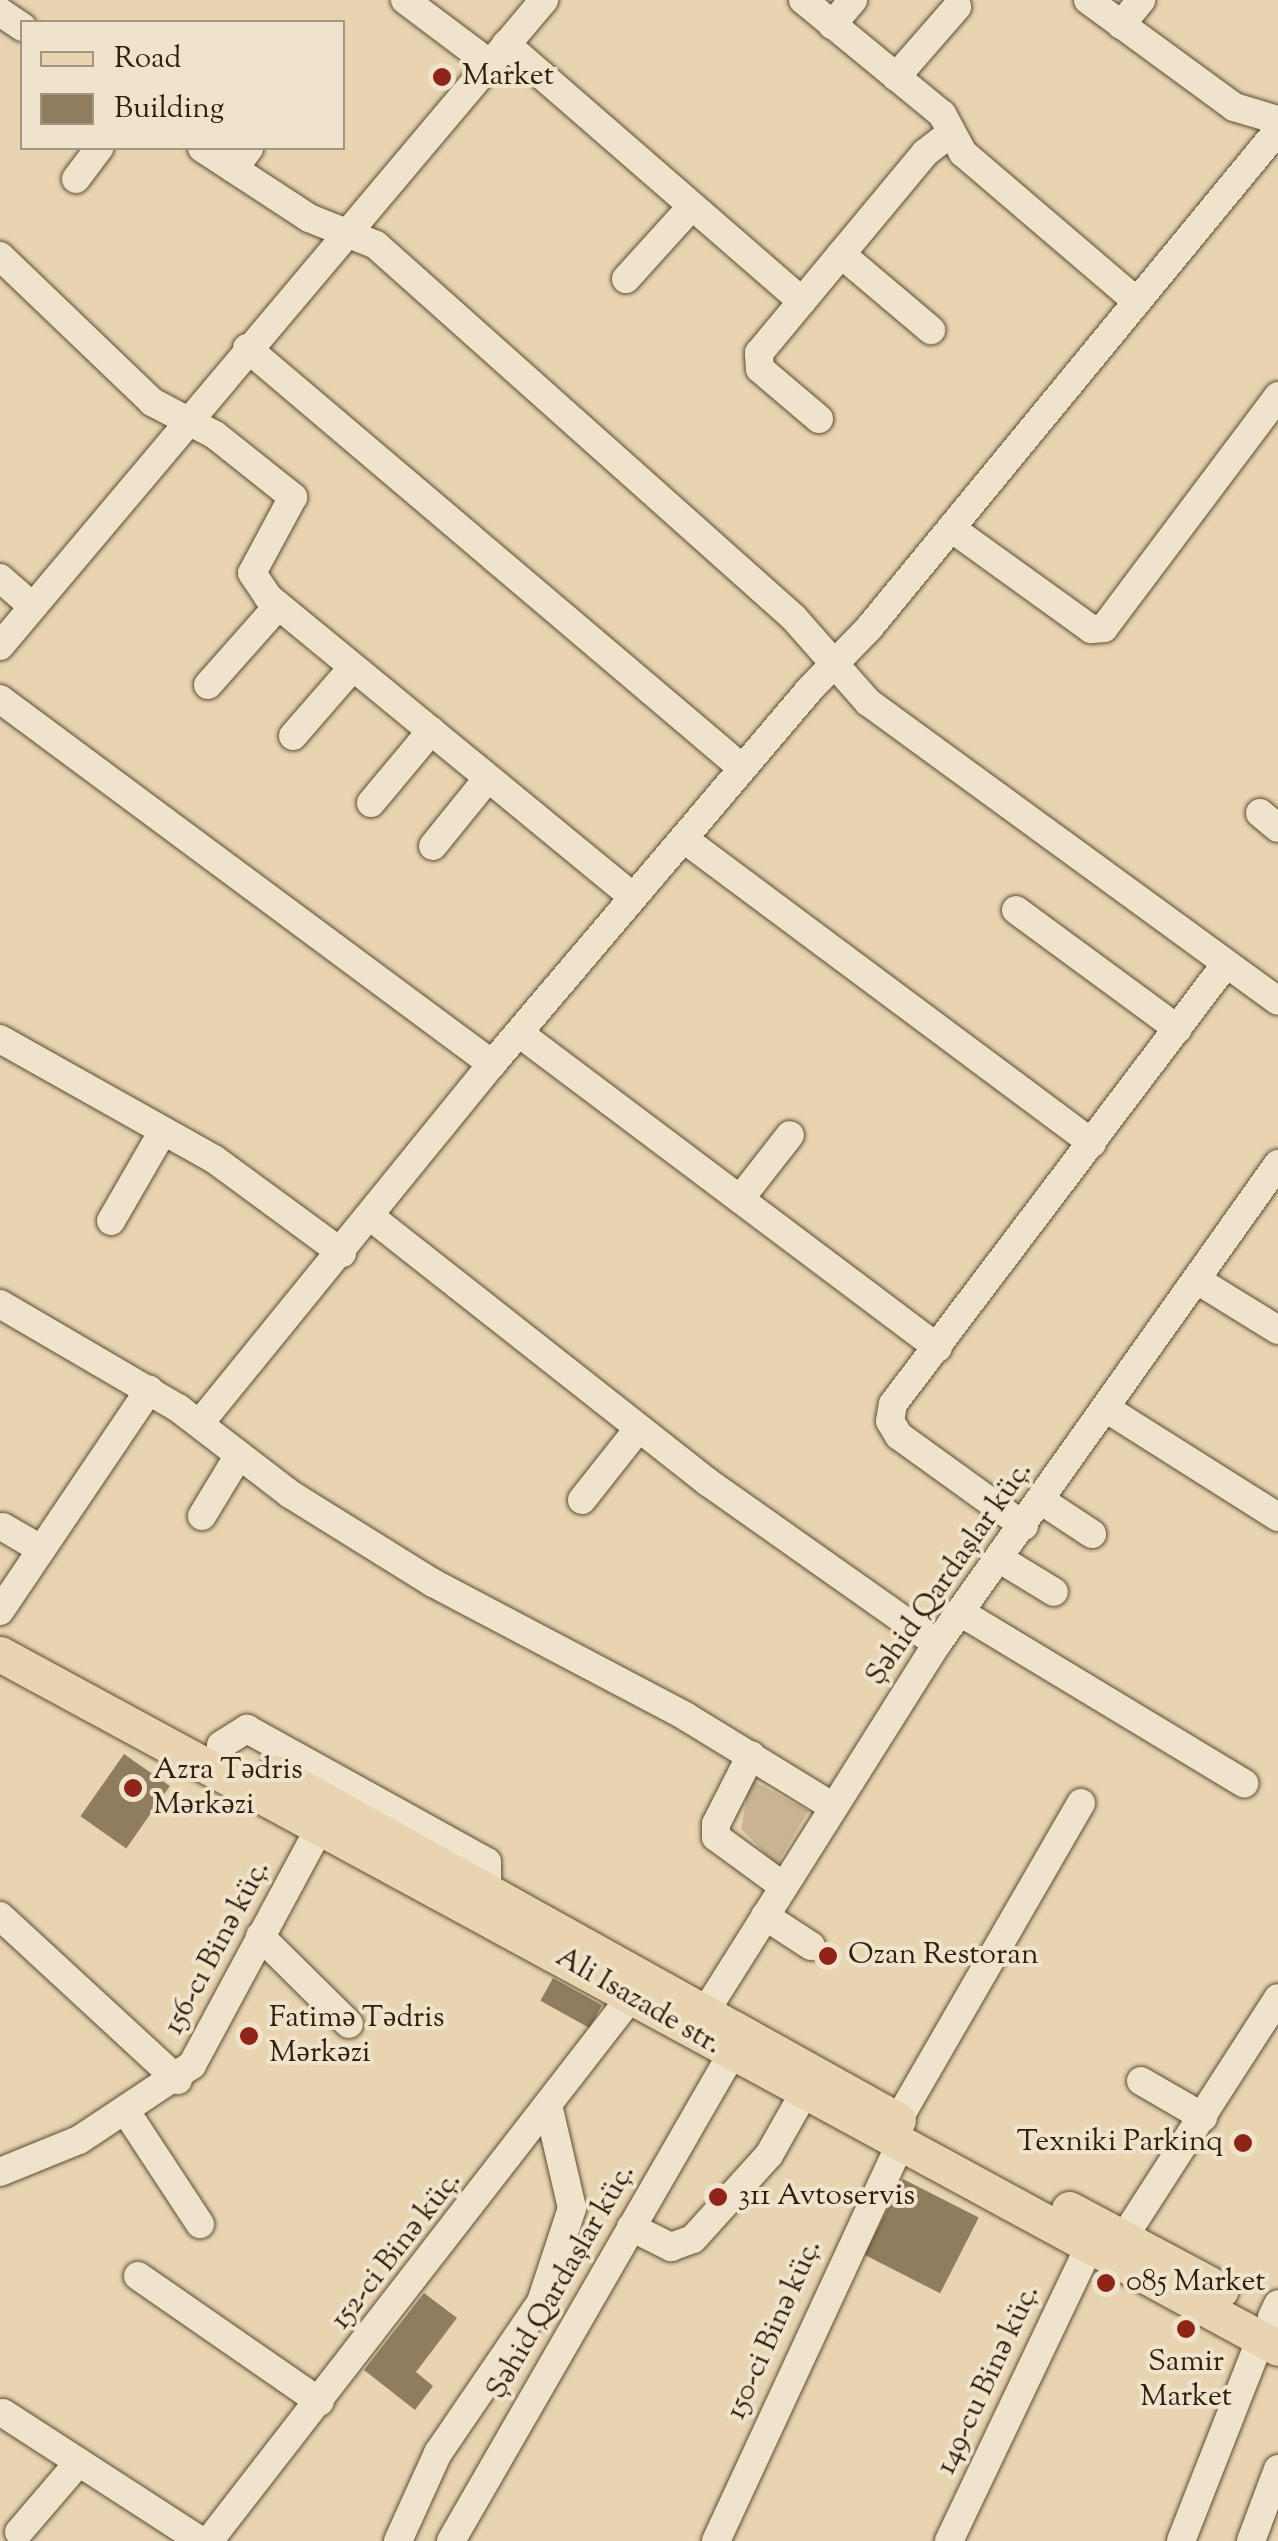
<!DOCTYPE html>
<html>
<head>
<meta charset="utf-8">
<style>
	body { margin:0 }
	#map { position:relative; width:1278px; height:2541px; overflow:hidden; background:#e8d4b1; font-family:"Sorts Mill Goudy",serif }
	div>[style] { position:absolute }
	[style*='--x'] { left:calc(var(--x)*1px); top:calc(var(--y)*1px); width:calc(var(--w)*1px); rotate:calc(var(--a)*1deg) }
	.green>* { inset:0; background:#c9b594 }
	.building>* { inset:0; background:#907d60; transform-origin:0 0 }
	.roads { filter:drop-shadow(0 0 2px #5e4c33) drop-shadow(0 0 2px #5e4c33) }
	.minor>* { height:28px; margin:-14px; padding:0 14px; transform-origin:14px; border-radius:14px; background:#f0e3cc }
	.major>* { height:35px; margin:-17.5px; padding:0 17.5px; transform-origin:17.5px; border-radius:17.5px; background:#e8d4b1 }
	.dots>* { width:28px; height:28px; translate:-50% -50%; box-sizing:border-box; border:5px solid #f0e3cc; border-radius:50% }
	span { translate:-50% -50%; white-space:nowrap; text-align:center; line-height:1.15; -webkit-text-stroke:8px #f0e3cc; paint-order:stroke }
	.poi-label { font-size:30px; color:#301f09 }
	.left { translate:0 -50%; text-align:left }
	.right { translate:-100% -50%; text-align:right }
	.street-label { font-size:30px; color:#301f09 }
	.legend { position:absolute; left:20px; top:20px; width:325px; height:130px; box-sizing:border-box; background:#f0e3cc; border:2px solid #a3957e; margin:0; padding:12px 18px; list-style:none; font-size:30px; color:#301f09 }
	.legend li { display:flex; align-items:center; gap:20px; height:50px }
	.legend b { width:50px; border:2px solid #a3957e }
</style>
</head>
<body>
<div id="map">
	<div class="green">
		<div style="clip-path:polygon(750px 1779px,808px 1811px,777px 1865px,741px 1829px)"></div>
	</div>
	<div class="building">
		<div style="left:124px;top:1754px;width:56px;height:76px;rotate:35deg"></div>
		<div style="left:553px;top:1978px;width:56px;height:26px;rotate:29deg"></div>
		<div style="left:903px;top:2179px;width:85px;height:85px;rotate:27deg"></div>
		<div style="clip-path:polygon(424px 2293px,457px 2318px,416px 2372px,433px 2386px,415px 2410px,364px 2370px)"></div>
	</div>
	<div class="roads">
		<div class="minor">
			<div style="--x:405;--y:0;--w:105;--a:36.9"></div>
			<div style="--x:803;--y:0;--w:180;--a:39.4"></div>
			<div style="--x:942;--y:114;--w:44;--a:61.7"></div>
			<div style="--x:963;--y:153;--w:226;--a:40.5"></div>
			<div style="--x:1088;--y:0;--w:181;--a:36.2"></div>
			<div style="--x:1234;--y:107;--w:46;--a:16.5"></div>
			<div style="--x:0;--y:12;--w:27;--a:34"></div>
			<div style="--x:832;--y:25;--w:33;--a:-50"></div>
			<div style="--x:1121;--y:25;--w:32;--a:-51"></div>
			<div style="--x:506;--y:44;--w:392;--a:41"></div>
			<div style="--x:896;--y:77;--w:93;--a:-48.9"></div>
			<div style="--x:202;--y:148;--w:128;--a:33.2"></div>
			<div style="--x:309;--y:218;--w:72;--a:21.9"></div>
			<div style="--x:376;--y:245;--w:560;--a:41.74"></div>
			<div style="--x:794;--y:618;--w:112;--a:48.6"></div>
			<div style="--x:868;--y:702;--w:507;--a:36.1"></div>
			<div style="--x:234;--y:169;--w:26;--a:-54"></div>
			<div style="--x:76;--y:179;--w:39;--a:-53"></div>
			<div style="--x:841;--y:254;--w:118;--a:40.2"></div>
			<div style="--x:0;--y:256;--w:211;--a:43.8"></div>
			<div style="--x:152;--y:402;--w:71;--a:27.6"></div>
			<div style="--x:215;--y:435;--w:100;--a:38.5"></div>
			<div style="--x:293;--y:497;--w:86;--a:118.3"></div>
			<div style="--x:252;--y:573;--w:29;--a:56"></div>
			<div style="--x:268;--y:597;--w:472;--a:39.4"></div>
			<div style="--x:626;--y:279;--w:98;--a:-47.9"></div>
			<div style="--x:247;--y:348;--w:649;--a:40.31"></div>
			<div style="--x:819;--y:419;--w:77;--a:-139.7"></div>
			<div style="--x:760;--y:369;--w:16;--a:-94"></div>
			<div style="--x:759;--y:353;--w:260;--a:-50.3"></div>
			<div style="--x:925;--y:153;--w:31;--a:-38"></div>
			<div style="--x:951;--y:528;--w:173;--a:35.8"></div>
			<div style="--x:1091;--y:629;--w:13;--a:-4"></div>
			<div style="--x:1104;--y:628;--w:290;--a:-53.1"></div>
			<div style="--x:0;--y:578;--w:43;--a:41.2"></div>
			<div style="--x:0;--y:646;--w:845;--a:-49.9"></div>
			<div style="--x:208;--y:685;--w:106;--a:-48.5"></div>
			<div style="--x:0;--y:699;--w:613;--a:36.57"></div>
			<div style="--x:293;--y:736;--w:91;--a:-49"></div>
			<div style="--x:371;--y:803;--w:94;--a:-50.2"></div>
			<div style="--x:1260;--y:813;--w:23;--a:40"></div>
			<div style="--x:684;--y:839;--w:509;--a:36.69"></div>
			<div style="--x:433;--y:846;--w:87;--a:-51"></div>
			<div style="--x:1016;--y:910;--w:201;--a:36.3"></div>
			<div style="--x:519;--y:1033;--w:524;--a:36.94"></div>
			<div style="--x:0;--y:1039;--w:245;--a:29.3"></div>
			<div style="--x:214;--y:1159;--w:159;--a:36.3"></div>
			<div style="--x:740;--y:1199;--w:81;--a:-52"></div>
			<div style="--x:371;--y:1217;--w:430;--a:38.2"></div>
			<div style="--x:709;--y:1483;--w:279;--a:35.2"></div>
			<div style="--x:111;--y:1221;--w:104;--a:-60"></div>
			<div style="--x:1197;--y:1280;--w:95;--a:31.7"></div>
			<div style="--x:0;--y:1304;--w:206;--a:30.3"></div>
			<div style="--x:178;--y:1408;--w:141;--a:37.5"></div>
			<div style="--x:290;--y:1494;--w:168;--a:31.9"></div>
			<div style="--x:433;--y:1583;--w:285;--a:27.8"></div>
			<div style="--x:685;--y:1716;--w:172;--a:31.5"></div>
			<div style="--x:1107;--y:1409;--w:202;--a:32.3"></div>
			<div style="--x:200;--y:1423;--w:463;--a:-50.9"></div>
			<div style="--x:492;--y:1064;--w:490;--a:-49.7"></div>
			<div style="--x:809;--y:690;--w:86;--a:-45.9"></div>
			<div style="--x:869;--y:628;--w:644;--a:-50.6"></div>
			<div style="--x:582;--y:1500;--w:90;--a:-51.7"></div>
			<div style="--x:1042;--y:1501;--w:60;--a:33.4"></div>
			<div style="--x:202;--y:1516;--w:71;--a:-58.8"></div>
			<div style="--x:1024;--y:1526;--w:154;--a:-144.2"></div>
			<div style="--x:899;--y:1436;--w:17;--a:-121"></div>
			<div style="--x:890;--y:1421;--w:17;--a:-80"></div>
			<div style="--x:893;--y:1404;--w:550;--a:-52.9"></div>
			<div style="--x:3;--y:1527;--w:42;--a:30.3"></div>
			<div style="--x:1000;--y:1559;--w:63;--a:31.4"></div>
			<div style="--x:0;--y:1611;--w:267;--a:-56"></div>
			<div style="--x:960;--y:1612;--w:332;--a:31.1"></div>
			<div style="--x:221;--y:1745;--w:31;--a:-32"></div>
			<div style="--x:247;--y:1729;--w:274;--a:29"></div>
			<div style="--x:487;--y:1862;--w:24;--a:90"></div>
			<div style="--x:751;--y:1755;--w:77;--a:116.9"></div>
			<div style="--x:716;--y:1824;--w:13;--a:90"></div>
			<div style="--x:716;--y:1837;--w:83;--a:36.2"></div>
			<div style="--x:0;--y:1916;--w:242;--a:42.7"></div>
			<div style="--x:765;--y:1916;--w:55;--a:33.1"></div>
			<div style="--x:260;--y:1936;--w:125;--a:44.7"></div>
			<div style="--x:695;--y:2028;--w:454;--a:-57.8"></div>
			<div style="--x:937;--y:1644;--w:589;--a:-54.61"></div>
			<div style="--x:1141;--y:2081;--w:72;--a:30.1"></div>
			<div style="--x:127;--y:2113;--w:133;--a:56.7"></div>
			<div style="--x:898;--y:2120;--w:366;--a:-60"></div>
			<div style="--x:0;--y:2172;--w:85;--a:-22.1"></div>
			<div style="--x:79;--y:2140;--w:136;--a:-33.6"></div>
			<div style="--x:192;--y:2065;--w:272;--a:-61.7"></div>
			<div style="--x:631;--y:2227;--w:45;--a:26.6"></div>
			<div style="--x:671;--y:2247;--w:23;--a:-20"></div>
			<div style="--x:693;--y:2239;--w:113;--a:-47.9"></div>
			<div style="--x:769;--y:2155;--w:69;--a:-60.5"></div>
			<div style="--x:1124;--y:2237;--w:284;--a:-57.2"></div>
			<div style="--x:138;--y:2276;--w:221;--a:34.7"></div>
			<div style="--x:1272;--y:2317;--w:14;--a:-65"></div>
			<div style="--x:3;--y:2413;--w:236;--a:32.9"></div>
			<div style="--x:19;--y:2532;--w:92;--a:-49.4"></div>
			<div style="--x:209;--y:2541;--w:688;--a:-52.2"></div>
			<div style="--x:398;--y:2541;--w:97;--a:-65.6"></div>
			<div style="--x:438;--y:2453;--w:183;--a:-55.7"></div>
			<div style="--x:541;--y:2302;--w:99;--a:-71.7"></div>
			<div style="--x:572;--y:2208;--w:102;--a:-103.1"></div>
			<div style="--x:451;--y:2541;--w:561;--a:-60.05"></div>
			<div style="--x:716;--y:2541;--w:434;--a:-65.1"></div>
			<div style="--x:949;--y:2541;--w:326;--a:-64.5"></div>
			<div style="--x:1181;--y:2541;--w:218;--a:-68.5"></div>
			<div style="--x:1251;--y:2541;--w:77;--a:-69.4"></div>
		</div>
		<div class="major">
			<div style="--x:0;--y:1654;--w:1454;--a:28.5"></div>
			<div style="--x:275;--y:1773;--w:713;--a:29.12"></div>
			<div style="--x:1069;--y:2209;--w:172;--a:28.1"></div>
		</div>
	</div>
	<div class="dots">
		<div style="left:442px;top:77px;background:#8f2418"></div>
		<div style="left:133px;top:1788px;background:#8f2418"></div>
		<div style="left:828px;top:1956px;background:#8f2418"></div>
		<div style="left:249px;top:2036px;background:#8f2418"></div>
		<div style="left:1243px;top:2143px;background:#8f2418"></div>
		<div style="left:718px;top:2197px;background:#8f2418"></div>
		<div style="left:1106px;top:2283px;background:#8f2418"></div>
		<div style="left:1186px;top:2329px;background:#8f2418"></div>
	</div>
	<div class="poi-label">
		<span class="left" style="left:462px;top:77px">Market</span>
		<span class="left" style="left:153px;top:1788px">Azra Tədris<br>Mərkəzi</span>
		<span class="left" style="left:848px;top:1956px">Ozan Restoran</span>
		<span class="left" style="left:269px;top:2036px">Fatimə Tədris<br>Mərkəzi</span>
		<span class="right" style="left:1223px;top:2143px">Texniki Parkinq</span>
		<span class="left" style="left:738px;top:2197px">311 Avtoservis</span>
		<span class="left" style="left:1126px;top:2283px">085 Market</span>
		<span style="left:1186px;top:2380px">Samir<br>Market</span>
	</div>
	<div class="street-label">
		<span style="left:950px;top:1574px;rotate:-55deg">Şəhid Qardaşlar küç.</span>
		<span style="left:218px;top:1948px;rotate:-62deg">156-cı Binə küç.</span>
		<span style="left:638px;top:2002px;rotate:30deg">Ali Isazade str.</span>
		<span style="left:397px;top:2251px;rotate:-52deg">152-ci Binə küç.</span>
		<span style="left:562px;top:2282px;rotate:-60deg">Şəhid Qardaşlar küç.</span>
		<span style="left:775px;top:2330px;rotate:-66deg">150-ci Binə küç.</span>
		<span style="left:989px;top:2380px;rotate:-65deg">149-cu Binə küç.</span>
	</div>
	<ul class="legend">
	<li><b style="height:12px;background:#e8d4b1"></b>Road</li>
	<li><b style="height:28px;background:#907d60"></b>Building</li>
	</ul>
</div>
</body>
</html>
